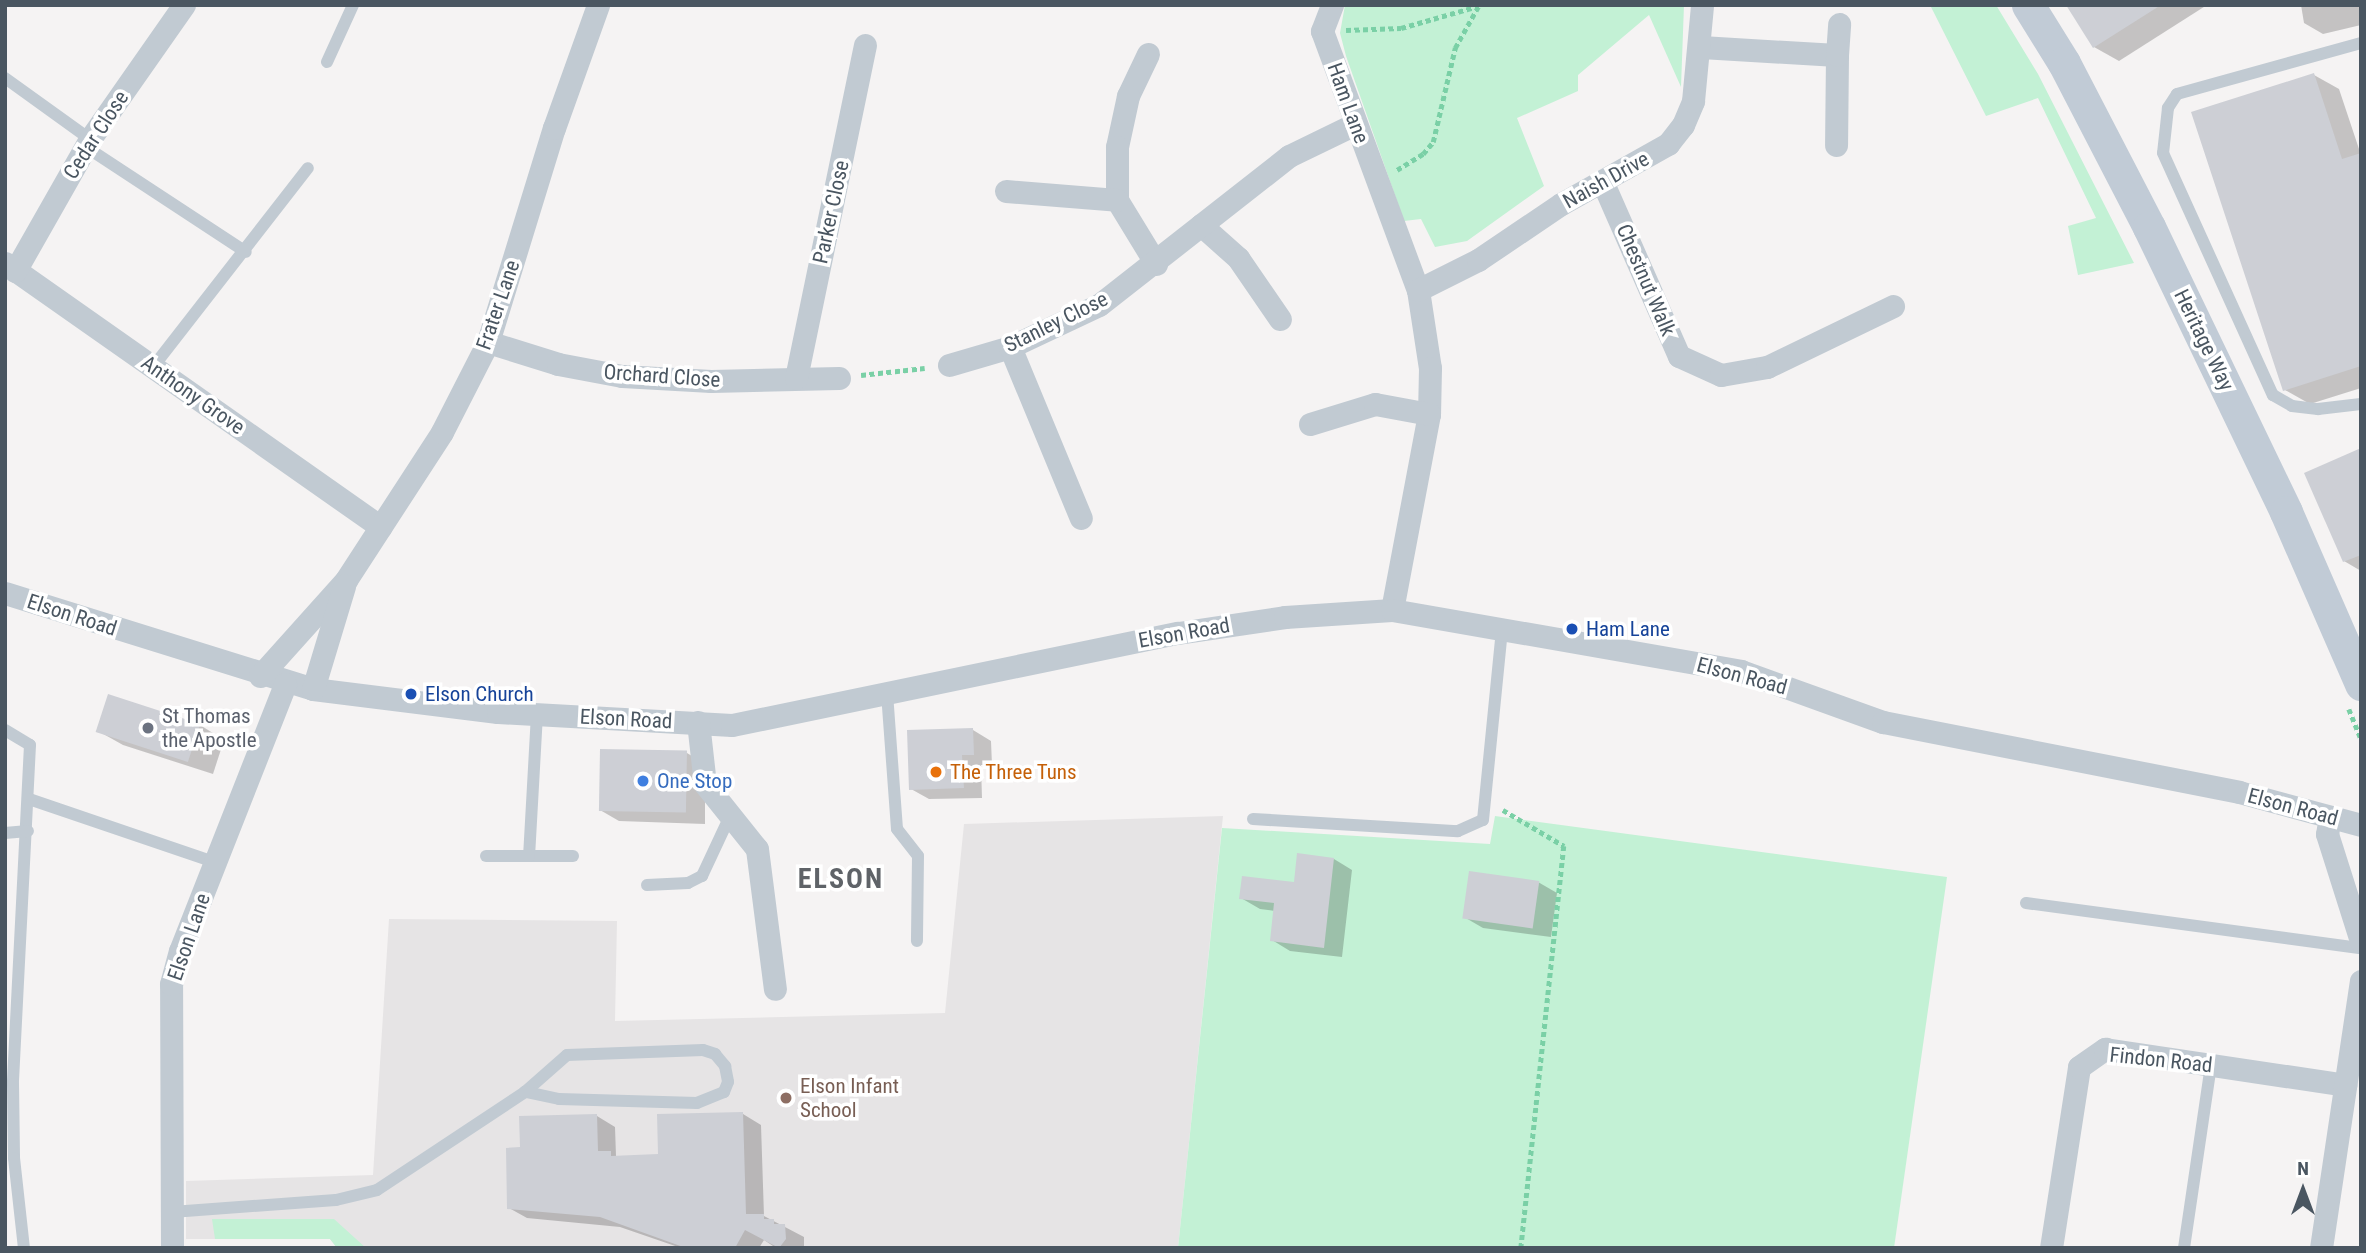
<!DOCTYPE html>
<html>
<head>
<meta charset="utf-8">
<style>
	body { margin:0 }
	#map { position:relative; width:2366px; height:1253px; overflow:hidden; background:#f5f3f3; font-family:"Roboto Condensed",sans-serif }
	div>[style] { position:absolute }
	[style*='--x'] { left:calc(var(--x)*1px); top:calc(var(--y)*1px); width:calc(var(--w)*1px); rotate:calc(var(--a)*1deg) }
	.education>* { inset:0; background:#e6e4e5 }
	.green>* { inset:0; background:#c3f1d5 }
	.shadow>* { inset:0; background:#0003 }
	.building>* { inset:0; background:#cdcfd5; transform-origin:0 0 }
	.path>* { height:4.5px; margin-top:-2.25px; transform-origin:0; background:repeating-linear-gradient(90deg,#7ad0a6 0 5px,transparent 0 8.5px) }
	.lane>* { height:12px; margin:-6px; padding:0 6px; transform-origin:6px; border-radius:6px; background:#c1cad2 }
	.street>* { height:23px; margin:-11.5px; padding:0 11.5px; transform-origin:11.5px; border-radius:11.5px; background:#c1cad2 }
	.secondary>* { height:33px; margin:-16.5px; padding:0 16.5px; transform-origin:16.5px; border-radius:16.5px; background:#c1cbd6 }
	.dots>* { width:19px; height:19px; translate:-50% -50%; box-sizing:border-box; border:4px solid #fff; border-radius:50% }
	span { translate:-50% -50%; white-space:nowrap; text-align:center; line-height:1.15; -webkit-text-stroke:7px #fff; paint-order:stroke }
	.street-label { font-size:21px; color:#4a5661 }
	.transit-label { font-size:21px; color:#164399 }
	.left { translate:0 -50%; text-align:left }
	.worship-label { font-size:21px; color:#5b616d }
	.food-label { font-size:21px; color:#c56008 }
	.shop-label { font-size:21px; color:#366cbe }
	.education-label { font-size:21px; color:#785e54 }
	.district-label { font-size:28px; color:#5f6368; font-weight:700; letter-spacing:2px }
	.frame { position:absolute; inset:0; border:7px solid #4a5661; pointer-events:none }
	.north { position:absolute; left:2268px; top:1155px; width:70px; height:70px; -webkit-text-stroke:5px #fff; paint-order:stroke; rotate:0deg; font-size:19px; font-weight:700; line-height:28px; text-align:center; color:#4a5661 }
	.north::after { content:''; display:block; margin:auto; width:24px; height:32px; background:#4a5661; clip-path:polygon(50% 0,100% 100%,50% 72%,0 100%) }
</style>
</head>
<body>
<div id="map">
	<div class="education">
		<div style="clip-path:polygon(1223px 816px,1178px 1248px,337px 1248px,330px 1239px,186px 1239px,186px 1181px,373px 1175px,389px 919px,617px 921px,615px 1021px,945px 1013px,964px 824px)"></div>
	</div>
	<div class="green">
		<div style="clip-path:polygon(1345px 5px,1684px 5px,1681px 87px,1649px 15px,1578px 75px,1578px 91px,1517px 118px,1544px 186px,1467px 241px,1435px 247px,1421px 219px,1404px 221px,1346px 56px,1340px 33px)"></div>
		<div style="clip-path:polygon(1930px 5px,1996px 5px,2038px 74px,2134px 263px,2078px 275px,2068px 226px,2096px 218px,2038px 98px,1986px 116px)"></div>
		<div style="clip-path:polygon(1495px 816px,1947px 877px,1894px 1248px,1178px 1248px,1222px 828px,1490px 844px)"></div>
		<div style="clip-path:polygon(212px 1219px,334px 1219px,366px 1248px,337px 1248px,330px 1239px,215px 1239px)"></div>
	</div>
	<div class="shadow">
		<div style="clip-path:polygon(2068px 5px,2207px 5px,2119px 61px,2094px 47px)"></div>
		<div style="clip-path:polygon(2301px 5px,2361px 5px,2361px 25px,2323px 34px,2304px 23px)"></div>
		<div style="clip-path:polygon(2314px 75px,2339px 89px,2361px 155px,2361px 388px,2310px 404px,2285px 390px)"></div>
		<div style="clip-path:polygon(2361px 450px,2361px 571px,2344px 561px)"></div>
		<div style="clip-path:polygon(200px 725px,224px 740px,213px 774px,123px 745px,98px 731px)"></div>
		<div style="clip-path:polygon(973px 730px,991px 741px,992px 765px,981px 765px,982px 798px,929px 799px,911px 789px)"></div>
		<div style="clip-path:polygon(687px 753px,705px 764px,705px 824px,619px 821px,600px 810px)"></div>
		<div style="clip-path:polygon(1334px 859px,1352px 870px,1342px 957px,1290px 951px,1272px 940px,1275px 911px,1260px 909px,1241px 898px,1296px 884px)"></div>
		<div style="clip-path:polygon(1538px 882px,1557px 893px,1551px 937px,1483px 928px,1464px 917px)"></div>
		<div style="clip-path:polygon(743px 1114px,761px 1125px,764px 1216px,804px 1237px,804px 1248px,776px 1248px,764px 1240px,759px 1248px,681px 1248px,620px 1227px,527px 1218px,509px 1208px,522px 1149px,597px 1116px,615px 1127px,616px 1156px,660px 1156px)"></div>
	</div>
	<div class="building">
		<div style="clip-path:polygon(2066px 5px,2161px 5px,2093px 48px)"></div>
		<div style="clip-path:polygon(2314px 73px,2342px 159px,2361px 153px,2361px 366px,2283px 391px,2191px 112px)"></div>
		<div style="clip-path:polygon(2361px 448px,2361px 555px,2343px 562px,2304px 473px)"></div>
		<div style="left:108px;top:694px;width:97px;height:40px;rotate:18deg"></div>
		<div style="clip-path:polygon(973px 728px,974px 755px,962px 755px,964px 788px,909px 790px,907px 730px)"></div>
		<div style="left:600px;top:749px;width:87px;height:62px;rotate:1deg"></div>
		<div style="clip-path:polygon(1297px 853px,1334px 858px,1324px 948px,1270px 941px,1274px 903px,1239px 899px,1242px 876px,1294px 882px)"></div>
		<div style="left:1469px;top:871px;width:71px;height:48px;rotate:8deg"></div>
		<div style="clip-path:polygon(743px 1112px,746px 1214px,764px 1214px,764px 1219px,774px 1219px,774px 1224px,785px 1224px,786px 1239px,779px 1248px,745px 1230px,735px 1248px,686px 1248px,600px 1217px,507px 1209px,506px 1148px,520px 1147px,519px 1116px,597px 1114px,598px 1151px,611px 1151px,611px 1156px,658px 1154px,657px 1114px)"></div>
	</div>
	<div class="path">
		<div style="--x:1346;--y:30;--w:55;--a:-2.1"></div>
		<div style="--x:1401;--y:28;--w:80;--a:-15.9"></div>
		<div style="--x:1397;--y:170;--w:31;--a:-32"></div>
		<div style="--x:1423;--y:154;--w:16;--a:-50"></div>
		<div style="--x:1433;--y:142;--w:97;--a:-76.8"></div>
		<div style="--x:1455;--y:48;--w:49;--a:-60.8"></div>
		<div style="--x:861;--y:375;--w:64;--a:-6.2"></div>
		<div style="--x:2349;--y:709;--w:31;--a:68"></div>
		<div style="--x:1503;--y:810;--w:71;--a:30.5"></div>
		<div style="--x:1564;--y:846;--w:404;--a:96.1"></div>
		<div style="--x:245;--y:1248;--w:82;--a:0"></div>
	</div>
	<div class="lane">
		<div style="--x:2361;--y:43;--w:191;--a:164.5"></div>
		<div style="--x:2177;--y:94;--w:17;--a:123"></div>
		<div style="--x:2168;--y:108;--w:45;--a:96.3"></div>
		<div style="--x:2163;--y:153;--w:266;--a:65.6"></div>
		<div style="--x:2273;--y:395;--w:22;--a:30"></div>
		<div style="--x:2292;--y:406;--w:26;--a:7"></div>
		<div style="--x:2318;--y:409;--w:43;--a:-6.6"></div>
		<div style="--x:327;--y:62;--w:63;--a:-65.5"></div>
		<div style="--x:5;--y:78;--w:105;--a:35.7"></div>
		<div style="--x:86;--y:147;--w:191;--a:33.3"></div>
		<div style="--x:153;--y:367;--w:252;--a:-52.1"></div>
		<div style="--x:887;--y:693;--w:136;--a:85.8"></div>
		<div style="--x:897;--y:829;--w:34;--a:52"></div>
		<div style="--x:918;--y:856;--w:85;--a:90.7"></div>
		<div style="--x:537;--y:714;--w:142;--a:93.2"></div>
		<div style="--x:529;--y:856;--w:44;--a:0"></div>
		<div style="--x:5;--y:730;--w:29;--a:31"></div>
		<div style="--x:30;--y:745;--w:339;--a:92.9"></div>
		<div style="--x:13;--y:1084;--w:74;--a:89.2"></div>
		<div style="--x:14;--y:1158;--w:91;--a:83.7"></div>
		<div style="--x:29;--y:799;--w:199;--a:18.8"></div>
		<div style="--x:1253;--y:819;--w:205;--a:3.4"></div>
		<div style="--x:1458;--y:831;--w:27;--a:-24"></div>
		<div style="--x:1483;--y:820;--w:191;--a:-84.3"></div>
		<div style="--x:5;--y:833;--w:23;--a:-5"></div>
		<div style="--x:486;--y:856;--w:43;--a:0"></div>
		<div style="--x:647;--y:885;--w:41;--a:-2.8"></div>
		<div style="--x:688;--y:883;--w:16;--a:-27"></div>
		<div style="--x:702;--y:876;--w:66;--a:-65"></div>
		<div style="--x:2026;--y:903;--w:338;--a:7.7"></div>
		<div style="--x:172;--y:1212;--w:164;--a:-4.2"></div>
		<div style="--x:336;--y:1200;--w:42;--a:-13.7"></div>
		<div style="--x:377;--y:1190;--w:178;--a:-33.5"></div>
		<div style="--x:525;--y:1092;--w:56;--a:-41.4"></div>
		<div style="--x:567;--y:1055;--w:136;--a:-2.1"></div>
		<div style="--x:703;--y:1050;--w:13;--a:18"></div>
		<div style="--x:715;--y:1054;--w:16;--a:50"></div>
		<div style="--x:725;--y:1066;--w:16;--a:79"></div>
		<div style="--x:728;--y:1082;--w:11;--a:112"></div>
		<div style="--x:724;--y:1092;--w:29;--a:158"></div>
		<div style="--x:697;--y:1103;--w:138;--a:-178.3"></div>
		<div style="--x:559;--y:1099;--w:35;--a:-168"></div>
		<div style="--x:2184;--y:1248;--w:185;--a:-81.6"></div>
	</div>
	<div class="street">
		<div style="--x:1332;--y:5;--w:28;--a:111"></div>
		<div style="--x:1322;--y:31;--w:276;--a:69.7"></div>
		<div style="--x:1418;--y:290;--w:79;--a:81.3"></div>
		<div style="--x:1430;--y:368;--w:46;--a:91.2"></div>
		<div style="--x:1429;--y:414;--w:199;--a:100.7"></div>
		<div style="--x:1701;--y:47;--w:136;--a:3.4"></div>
		<div style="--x:1837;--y:55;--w:90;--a:90.6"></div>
		<div style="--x:1148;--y:54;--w:47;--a:115.5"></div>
		<div style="--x:1128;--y:96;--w:52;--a:102.2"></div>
		<div style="--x:1117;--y:147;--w:53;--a:90"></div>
		<div style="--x:1117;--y:200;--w:75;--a:58.6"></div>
		<div style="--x:1837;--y:55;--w:31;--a:-86"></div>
		<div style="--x:1603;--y:183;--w:189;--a:66.3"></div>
		<div style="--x:1679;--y:356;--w:46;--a:24.3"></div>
		<div style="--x:1721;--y:375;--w:47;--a:-9.9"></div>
		<div style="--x:1767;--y:367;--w:140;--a:-25.8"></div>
		<div style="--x:1006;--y:191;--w:111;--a:4.6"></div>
		<div style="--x:1201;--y:225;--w:50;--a:41.7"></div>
		<div style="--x:1238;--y:258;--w:74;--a:55.5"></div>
		<div style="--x:5;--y:263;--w:459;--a:35.1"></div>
		<div style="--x:15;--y:271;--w:152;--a:-60.4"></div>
		<div style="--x:90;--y:139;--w:164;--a:-55"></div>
		<div style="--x:1418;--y:290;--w:67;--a:-26.6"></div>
		<div style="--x:1478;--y:260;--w:100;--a:-34"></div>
		<div style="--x:1561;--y:204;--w:123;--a:-29.3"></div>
		<div style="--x:1668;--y:144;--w:24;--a:-52"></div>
		<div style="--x:1683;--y:125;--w:26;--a:-67"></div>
		<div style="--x:1693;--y:101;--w:96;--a:-84.6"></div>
		<div style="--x:488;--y:342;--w:73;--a:17.4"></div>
		<div style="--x:558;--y:364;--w:65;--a:10.6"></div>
		<div style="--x:622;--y:376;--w:89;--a:3.2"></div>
		<div style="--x:711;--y:381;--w:128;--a:-1.3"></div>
		<div style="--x:1010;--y:347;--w:185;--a:67.5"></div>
		<div style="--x:949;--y:365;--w:64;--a:-16.4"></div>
		<div style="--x:1010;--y:347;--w:98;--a:-25.3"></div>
		<div style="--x:1099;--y:305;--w:241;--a:-38.1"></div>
		<div style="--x:1289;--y:156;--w:73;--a:-25.9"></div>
		<div style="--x:796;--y:378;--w:340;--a:-78.3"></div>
		<div style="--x:1310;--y:424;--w:68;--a:-17.1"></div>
		<div style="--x:1375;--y:404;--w:55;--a:10.5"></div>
		<div style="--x:5;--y:593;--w:323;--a:17.3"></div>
		<div style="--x:313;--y:689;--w:186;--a:7.1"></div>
		<div style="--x:498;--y:712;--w:234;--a:3.2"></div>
		<div style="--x:732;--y:725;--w:455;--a:-11.7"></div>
		<div style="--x:1178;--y:633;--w:108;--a:-8.5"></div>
		<div style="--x:1285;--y:617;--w:107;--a:-3.7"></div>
		<div style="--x:1392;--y:610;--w:354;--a:9.9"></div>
		<div style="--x:1741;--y:671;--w:151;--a:19.8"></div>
		<div style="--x:1883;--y:722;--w:363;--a:11.1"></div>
		<div style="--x:2239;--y:792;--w:126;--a:15.1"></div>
		<div style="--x:260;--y:676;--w:129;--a:-48.1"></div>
		<div style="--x:346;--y:580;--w:176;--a:-57"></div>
		<div style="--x:442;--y:432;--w:101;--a:-62.9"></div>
		<div style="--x:488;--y:342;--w:224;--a:-72.9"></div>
		<div style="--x:554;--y:128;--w:131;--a:-70.3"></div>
		<div style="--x:313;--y:689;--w:108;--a:-73.2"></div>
		<div style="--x:698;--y:722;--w:62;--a:83.6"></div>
		<div style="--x:705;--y:784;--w:83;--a:51.3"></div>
		<div style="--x:757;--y:849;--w:141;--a:82.7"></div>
		<div style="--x:2330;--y:817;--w:17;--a:100"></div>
		<div style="--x:2327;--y:834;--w:112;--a:72.4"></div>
		<div style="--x:172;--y:1248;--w:264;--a:-90.2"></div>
		<div style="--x:171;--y:984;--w:34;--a:-75"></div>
		<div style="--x:180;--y:951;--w:287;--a:-68.5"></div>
		<div style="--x:2051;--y:1248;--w:183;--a:-81.2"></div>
		<div style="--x:2079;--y:1067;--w:32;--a:-35"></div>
		<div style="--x:2105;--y:1049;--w:243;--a:8.5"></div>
		<div style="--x:2321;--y:1248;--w:270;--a:-81.5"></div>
	</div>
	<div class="secondary">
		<div style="--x:2028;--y:5;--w:68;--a:58.2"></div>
		<div style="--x:2064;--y:63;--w:185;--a:62.6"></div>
		<div style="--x:2149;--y:227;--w:316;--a:64.3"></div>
		<div style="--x:2286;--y:512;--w:188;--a:66.4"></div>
	</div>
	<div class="dots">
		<div style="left:1572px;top:629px;background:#1a4fb4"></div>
		<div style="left:411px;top:694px;background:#1a4fb4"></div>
		<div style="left:148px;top:728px;background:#6b7280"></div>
		<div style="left:936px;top:772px;background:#e8710a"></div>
		<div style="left:643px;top:781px;background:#3f7fe0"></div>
		<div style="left:786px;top:1098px;background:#8d6e63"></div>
	</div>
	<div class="street-label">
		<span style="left:1348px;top:103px;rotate:70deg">Ham Lane</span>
		<span style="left:96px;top:135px;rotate:-57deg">Cedar Close</span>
		<span style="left:1606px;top:180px;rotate:-29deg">Naish Drive</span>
		<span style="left:831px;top:212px;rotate:-78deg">Parker Close</span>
		<span style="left:1646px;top:280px;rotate:67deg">Chestnut Walk</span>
		<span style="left:498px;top:305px;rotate:-71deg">Frater Lane</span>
		<span style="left:1056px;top:322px;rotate:-26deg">Stanley Close</span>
		<span style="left:2204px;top:340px;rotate:64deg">Heritage Way</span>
		<span style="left:662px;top:376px;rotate:4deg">Orchard Close</span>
		<span style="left:193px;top:395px;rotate:35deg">Anthony Grove</span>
		<span style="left:72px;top:615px;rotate:18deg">Elson Road</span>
		<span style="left:1184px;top:633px;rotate:-10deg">Elson Road</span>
		<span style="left:1742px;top:676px;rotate:15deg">Elson Road</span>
		<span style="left:626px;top:719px;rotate:3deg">Elson Road</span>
		<span style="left:2293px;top:807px;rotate:15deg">Elson Road</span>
		<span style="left:189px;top:937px;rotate:-71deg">Elson Lane</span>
		<span style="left:2161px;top:1060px;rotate:6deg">Findon Road</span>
	</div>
	<div class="transit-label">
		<span class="left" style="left:1586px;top:629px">Ham Lane</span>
		<span class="left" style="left:425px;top:694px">Elson Church</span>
	</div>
	<div class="worship-label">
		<span class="left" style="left:162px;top:728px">St Thomas<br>the Apostle</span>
	</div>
	<div class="food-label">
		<span class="left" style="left:950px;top:772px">The Three Tuns</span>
	</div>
	<div class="shop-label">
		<span class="left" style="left:657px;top:781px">One Stop</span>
	</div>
	<div class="education-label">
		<span class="left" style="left:800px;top:1098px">Elson Infant<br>School</span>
	</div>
	<div class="district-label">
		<span style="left:841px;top:879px">ELSON</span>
	</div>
	<div class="frame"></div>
	<div class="north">N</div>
</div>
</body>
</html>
